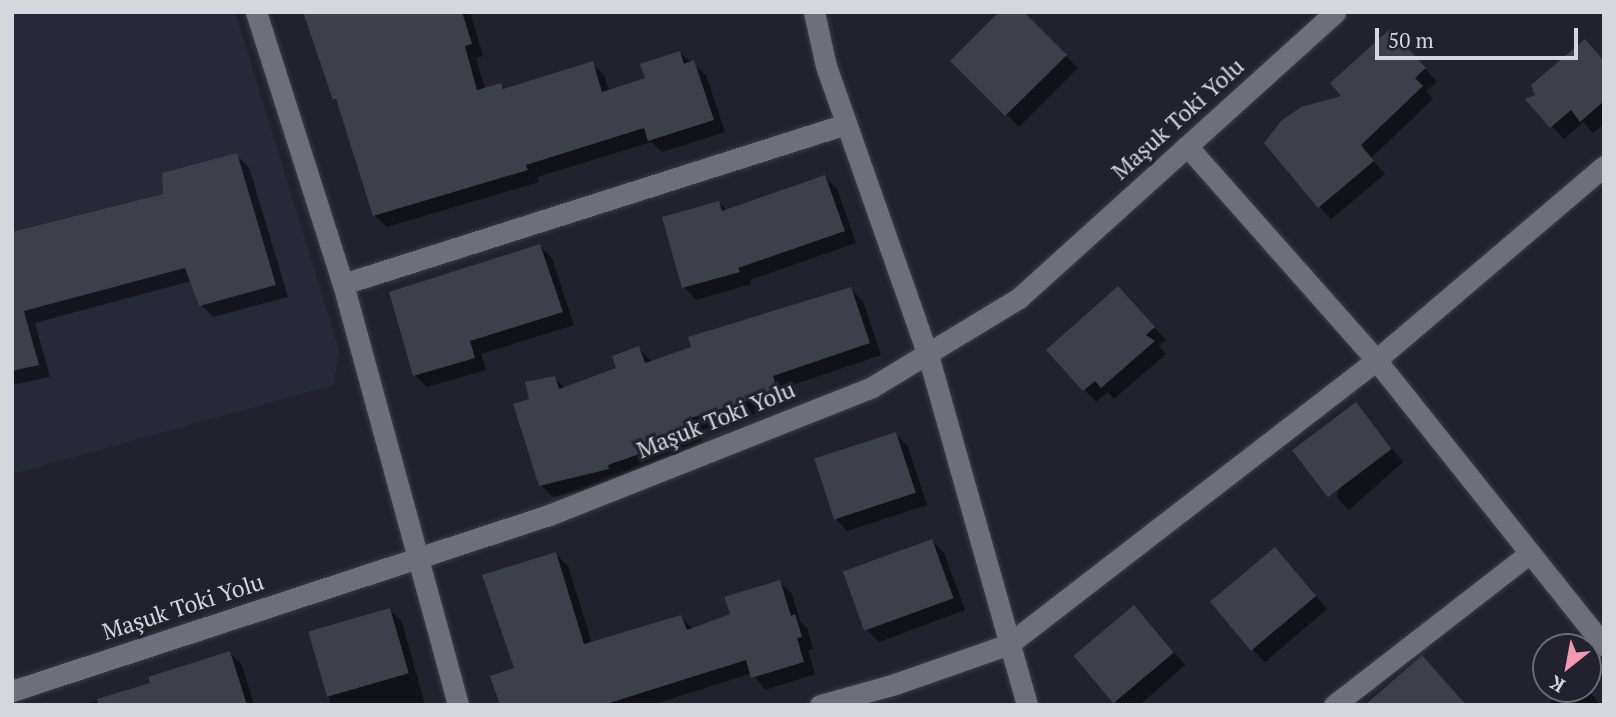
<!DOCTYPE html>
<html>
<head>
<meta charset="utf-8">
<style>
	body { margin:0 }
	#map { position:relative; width:1616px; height:717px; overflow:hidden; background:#21222b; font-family:"PT Serif",serif }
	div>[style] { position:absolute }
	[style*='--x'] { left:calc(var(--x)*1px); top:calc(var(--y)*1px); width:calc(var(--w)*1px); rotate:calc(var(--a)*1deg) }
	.built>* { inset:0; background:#272938 }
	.shadow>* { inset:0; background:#0007 }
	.building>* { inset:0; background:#3d3f49; transform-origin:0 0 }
	.roads { filter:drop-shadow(0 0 2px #3c3d44) drop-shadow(0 0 2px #3c3d44) }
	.minor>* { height:21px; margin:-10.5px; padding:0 10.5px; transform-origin:10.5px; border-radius:10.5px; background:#6d6f7a }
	span { translate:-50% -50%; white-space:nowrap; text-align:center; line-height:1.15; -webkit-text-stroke:7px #21222b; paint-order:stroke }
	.street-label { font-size:23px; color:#d6d7dd }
	.frame { position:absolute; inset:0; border:14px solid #d6d7dd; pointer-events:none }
	.north { position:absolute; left:1532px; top:633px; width:70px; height:70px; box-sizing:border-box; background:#21222b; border:2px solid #696a72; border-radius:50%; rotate:211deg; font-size:19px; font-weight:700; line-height:28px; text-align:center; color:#d6d7dd }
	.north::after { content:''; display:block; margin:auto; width:24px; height:32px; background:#f29ab0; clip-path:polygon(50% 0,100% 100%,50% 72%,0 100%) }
	.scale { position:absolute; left:1375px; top:28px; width:203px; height:32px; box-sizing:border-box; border:4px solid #d6d7dd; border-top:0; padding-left:9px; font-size:21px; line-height:24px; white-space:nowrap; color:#d6d7dd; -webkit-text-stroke:5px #21222b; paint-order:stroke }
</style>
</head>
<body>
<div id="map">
	<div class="built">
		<div style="clip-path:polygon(12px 12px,235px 12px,339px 349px,334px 385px,12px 474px)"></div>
	</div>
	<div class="shadow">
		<div style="clip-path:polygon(321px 12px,470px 12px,483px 56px,476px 58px,485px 89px,501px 85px,506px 90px,592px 63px,604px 75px,609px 91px,647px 79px,680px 53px,706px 75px,725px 132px,662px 152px,651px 142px,537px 177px,539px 182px,387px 227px,374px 215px,340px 105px,334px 99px)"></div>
		<div style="clip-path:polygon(1022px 12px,1078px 68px,1019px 127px,952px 61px)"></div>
		<div style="clip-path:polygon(1402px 43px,1437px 82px,1426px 91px,1433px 99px,1371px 158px,1385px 174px,1331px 219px,1319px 206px,1345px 97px)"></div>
		<div style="clip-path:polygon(1604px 61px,1604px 124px,1593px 133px,1583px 122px,1564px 139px,1528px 100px)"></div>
		<div style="clip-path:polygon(236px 155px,249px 167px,288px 297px,213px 317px,201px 305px,191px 281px,35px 323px,50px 377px,12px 385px,12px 233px,165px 195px)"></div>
		<div style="clip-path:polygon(825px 177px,837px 189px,856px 243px,750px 280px,751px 284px,696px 300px,684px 287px,719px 203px,727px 211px)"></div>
		<div style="clip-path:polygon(540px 246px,552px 258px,574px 325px,481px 354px,486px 370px,427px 387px,415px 375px)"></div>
		<div style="clip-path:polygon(850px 289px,863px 301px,881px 355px,784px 388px,789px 403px,699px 431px,705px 447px,620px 481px,553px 497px,541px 485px,531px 400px,554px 378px,565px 388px,618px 369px,639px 348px,652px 362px)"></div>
		<div style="clip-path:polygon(1130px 301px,1166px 340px,1159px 346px,1166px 354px,1114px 399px,1108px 392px,1096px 402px,1049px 350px)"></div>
		<div style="clip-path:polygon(1356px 405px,1403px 462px,1349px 510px,1337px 498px)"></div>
		<div style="clip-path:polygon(896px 434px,908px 447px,927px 505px,847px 531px,835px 518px)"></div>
		<div style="clip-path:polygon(932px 541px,944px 553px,965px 610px,879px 642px,867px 630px)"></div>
		<div style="clip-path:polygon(556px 554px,568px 566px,592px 643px,681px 617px,693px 629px,732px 616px,779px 582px,792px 594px,800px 621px,807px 628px,813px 649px,808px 650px,815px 674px,765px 690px,752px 673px,652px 705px,502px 705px)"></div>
		<div style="clip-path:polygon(1287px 562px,1327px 609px,1265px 662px,1253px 650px)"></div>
		<div style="clip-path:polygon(390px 610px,402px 622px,425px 705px,331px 705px,310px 631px)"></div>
		<div style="clip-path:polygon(1146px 619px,1185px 665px,1140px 705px,1118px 705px,1076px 657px)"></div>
		<div style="clip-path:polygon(230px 653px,242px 665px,254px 705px,82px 705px,152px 685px)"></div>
		<div style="clip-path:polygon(1566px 689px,1587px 689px,1600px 705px,1547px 705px)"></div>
	</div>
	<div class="building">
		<div style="clip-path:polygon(303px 12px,462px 12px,472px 44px,465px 46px,477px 90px,501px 83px,503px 89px,593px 61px,602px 92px,645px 78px,640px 64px,680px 51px,684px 64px,694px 60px,714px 120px,648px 141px,644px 128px,526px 165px,528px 170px,373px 216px,336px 99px,333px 100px)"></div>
		<div style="clip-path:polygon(999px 12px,1024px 12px,1067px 55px,1005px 116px,950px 61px)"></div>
		<div style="clip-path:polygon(1390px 29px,1426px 68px,1415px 78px,1423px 86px,1361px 145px,1374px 161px,1318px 208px,1264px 143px,1281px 121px,1301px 107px,1341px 96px,1330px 83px)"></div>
		<div style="clip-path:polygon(1585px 39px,1604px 61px,1604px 101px,1580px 122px,1571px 110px,1550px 128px,1525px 99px,1535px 95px,1531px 85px)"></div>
		<div style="clip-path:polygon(237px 153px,276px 285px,199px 306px,185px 268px,24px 311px,39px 365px,12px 371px,12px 232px,163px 194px,162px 173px)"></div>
		<div style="clip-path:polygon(825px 175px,845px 231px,738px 268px,740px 272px,682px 288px,662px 217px,719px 201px,722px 211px)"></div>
		<div style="clip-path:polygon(540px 244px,563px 312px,470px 341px,475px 358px,413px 376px,389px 292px)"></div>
		<div style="clip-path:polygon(1118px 286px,1155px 327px,1146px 335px,1155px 341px,1101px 388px,1095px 381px,1083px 391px,1046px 350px)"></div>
		<div style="clip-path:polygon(851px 287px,870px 343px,773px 376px,778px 391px,688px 419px,694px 435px,608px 465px,609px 469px,539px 486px,513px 404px,529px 399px,525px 382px,555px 376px,559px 389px,616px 368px,612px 356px,639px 346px,645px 363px,691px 347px,688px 337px)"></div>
		<div style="left:1356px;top:402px;width:59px;height:80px;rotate:53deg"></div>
		<div style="left:896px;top:432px;width:64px;height:86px;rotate:72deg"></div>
		<div style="left:932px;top:539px;width:63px;height:95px;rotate:70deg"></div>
		<div style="left:1275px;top:547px;width:64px;height:85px;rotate:50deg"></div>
		<div style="clip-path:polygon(556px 552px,584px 644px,681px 615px,687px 630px,730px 614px,724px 597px,780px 580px,791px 616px,795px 614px,802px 637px,797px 638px,804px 662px,751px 678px,746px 660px,603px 705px,500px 705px,490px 676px,514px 668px,482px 575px)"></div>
		<div style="left:1134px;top:605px;width:62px;height:79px;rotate:50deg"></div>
		<div style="left:390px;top:608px;width:68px;height:85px;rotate:74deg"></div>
		<div style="clip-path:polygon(230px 651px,247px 705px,98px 705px,97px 699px,150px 683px,148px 677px)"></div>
		<div style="clip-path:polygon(1422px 655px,1466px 705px,1365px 705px)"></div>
	</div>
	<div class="roads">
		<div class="minor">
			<div style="--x:256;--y:12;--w:286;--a:72.3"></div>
			<div style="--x:343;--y:284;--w:436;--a:74.7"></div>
			<div style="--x:814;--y:12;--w:55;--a:77.5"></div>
			<div style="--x:826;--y:66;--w:306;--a:70.6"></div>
			<div style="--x:928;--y:355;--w:364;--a:74.2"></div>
			<div style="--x:1187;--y:146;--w:286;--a:48.5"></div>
			<div style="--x:1376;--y:360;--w:366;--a:51.4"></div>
			<div style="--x:343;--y:284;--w:528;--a:-17.65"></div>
			<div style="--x:12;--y:691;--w:565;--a:-18.15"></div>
			<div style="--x:549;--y:515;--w:347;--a:-21.6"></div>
			<div style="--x:872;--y:387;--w:172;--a:-31.2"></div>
			<div style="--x:1019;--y:298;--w:426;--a:-42.1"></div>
			<div style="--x:820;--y:705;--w:78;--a:-15.6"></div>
			<div style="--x:895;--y:684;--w:121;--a:-19.3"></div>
			<div style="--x:1009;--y:644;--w:464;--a:-37.7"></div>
			<div style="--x:1376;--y:360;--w:299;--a:-40.4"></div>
			<div style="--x:1334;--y:705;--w:248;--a:-37.8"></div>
		</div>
	</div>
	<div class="street-label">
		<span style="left:1178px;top:119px;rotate:-42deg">Maşuk Toki Yolu</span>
		<span style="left:716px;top:420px;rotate:-22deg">Maşuk Toki Yolu</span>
		<span style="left:183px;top:607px;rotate:-18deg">Maşuk Toki Yolu</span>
	</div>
	<div class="frame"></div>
	<div class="north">K</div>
	<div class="scale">50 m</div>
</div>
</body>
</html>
